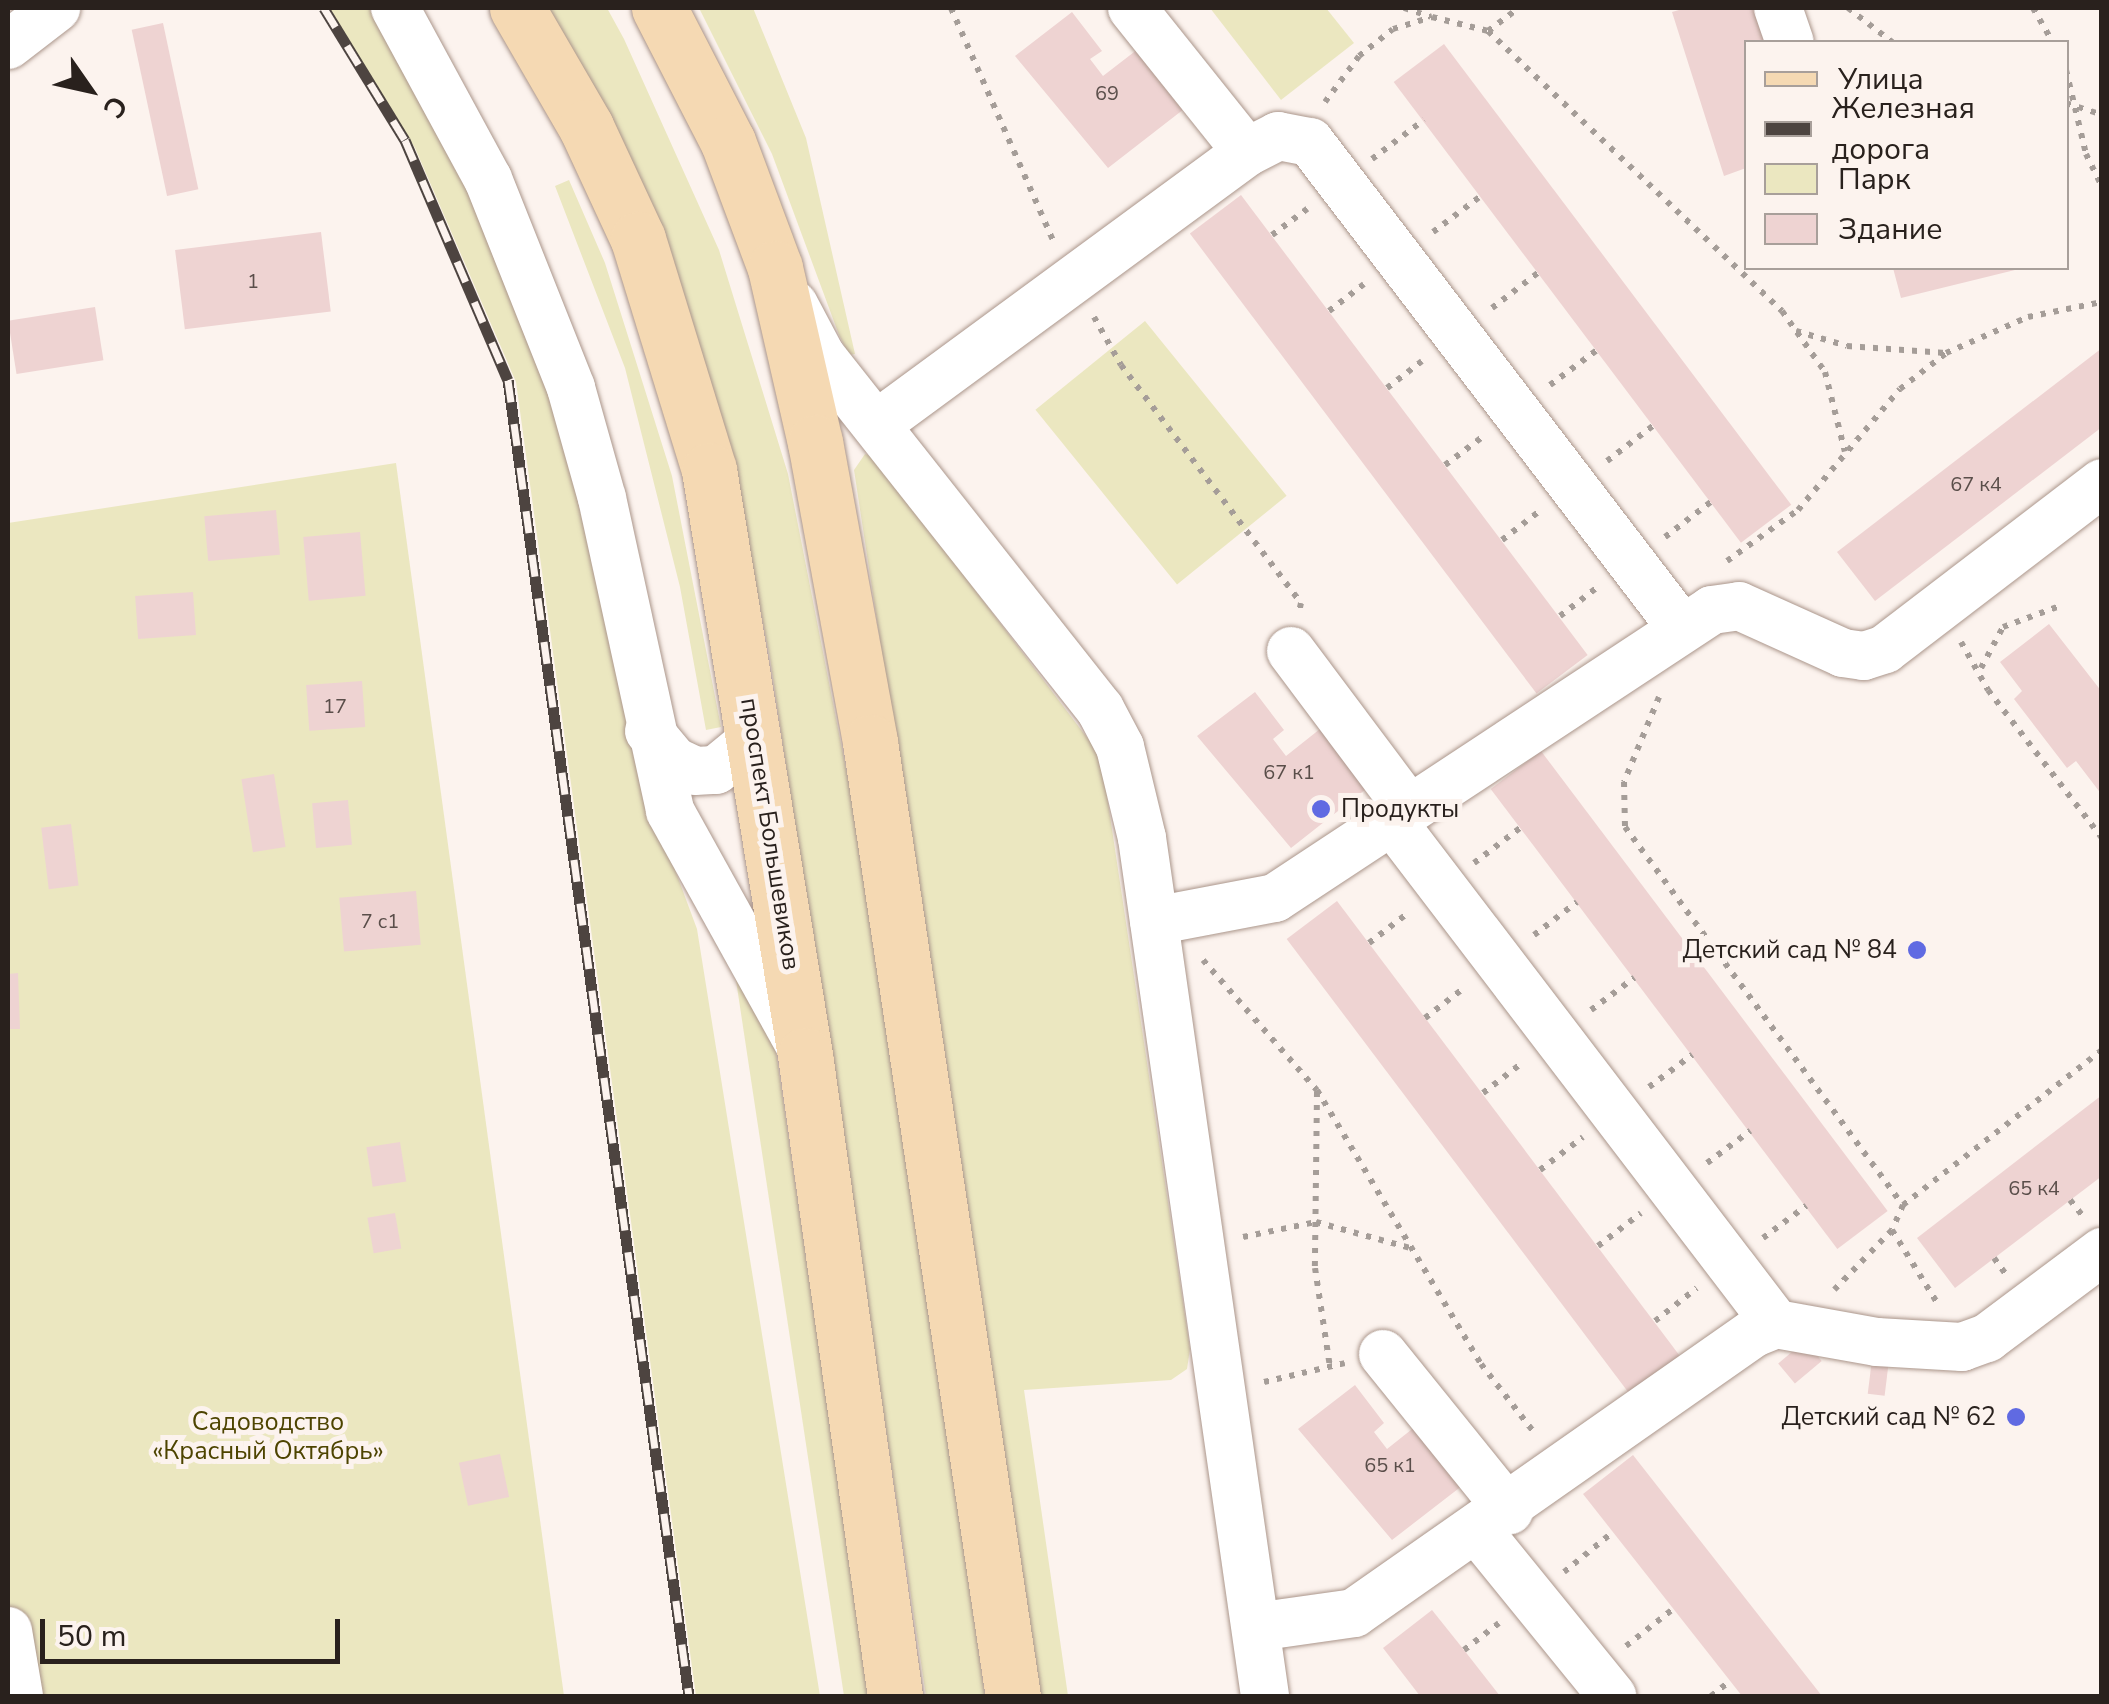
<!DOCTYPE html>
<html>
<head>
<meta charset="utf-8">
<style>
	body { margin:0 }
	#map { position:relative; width:2109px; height:1704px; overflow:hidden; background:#fcf3ee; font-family:"Nunito Sans",sans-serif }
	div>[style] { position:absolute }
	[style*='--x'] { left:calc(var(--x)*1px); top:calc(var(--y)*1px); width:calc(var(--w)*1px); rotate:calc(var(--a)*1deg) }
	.green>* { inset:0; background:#ebe7c0; transform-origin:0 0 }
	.building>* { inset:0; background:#eed3d2; transform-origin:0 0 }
	.path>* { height:6px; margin-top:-3px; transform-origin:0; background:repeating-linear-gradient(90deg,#a59d98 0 5px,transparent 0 13px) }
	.roads { filter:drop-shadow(0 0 2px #ab968b) drop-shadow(0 0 2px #ab968b) }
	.minor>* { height:48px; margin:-24px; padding:0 24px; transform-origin:24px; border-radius:24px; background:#fff }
	.major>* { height:55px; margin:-27.5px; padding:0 27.5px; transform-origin:27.5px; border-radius:27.5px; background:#f5d9b3 }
	.rail>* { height:11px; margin-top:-5.5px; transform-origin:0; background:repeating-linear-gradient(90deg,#fcf3ee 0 22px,#4d4440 0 44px); box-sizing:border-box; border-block:2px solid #4d4440 }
	.dots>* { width:28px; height:28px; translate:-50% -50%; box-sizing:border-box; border:5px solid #fcf3ee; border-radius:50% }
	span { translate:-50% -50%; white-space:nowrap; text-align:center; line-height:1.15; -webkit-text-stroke:10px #fcf3ee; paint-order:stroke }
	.number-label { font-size:20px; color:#5a4e4a }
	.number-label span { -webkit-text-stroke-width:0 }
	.poi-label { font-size:25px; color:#29211d }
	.left { translate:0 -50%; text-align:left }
	.right { translate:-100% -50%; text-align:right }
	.street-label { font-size:25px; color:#29211d }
	.park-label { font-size:25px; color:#4d4400 }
	.frame { position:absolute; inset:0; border:10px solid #29211d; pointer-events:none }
	.legend { position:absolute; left:1744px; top:40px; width:325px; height:230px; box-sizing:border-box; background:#fcf3ee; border:2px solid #a89f9a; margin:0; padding:12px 18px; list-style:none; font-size:30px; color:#29211d }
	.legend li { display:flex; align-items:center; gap:20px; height:50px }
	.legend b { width:50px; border:2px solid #a89f9a }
	.north { position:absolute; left:40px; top:40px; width:100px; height:100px; -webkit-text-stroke:8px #fcf3ee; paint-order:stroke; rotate:124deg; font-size:28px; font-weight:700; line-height:40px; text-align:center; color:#29211d }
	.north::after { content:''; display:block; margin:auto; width:35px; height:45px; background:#29211d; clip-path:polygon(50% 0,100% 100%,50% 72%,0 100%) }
	.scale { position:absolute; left:40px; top:1619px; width:300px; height:45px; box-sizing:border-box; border:5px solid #29211d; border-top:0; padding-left:12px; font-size:30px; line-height:35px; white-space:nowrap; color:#29211d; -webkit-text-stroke:8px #fcf3ee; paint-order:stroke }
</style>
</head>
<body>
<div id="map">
	<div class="green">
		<div style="clip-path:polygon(329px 8px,369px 8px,454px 154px,558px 415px,642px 781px,697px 929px,820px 1696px,696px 1696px,516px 382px,415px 148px)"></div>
		<div style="clip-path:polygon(548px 8px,607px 8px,624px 39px,719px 250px,788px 474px,868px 881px,985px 1696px,926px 1696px,770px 658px,737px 490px)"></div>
		<div style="clip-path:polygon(699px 8px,753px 8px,806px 138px,855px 354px,849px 355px,839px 335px,772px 154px)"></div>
		<div style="clip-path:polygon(1210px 8px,1326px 8px,1354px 43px,1281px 100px)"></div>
		<div style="clip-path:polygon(569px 180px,605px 263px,672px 476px,721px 727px,706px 730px,680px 587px,625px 368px,555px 186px)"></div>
		<div style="left:1145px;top:321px;width:225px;height:141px;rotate:51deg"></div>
		<div style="clip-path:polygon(865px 454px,874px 457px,1101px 756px,1190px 1349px,1187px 1369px,1171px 1380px,1024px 1390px,1068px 1696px,1041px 1696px,854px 470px)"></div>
		<div style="clip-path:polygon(396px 463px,564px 1696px,8px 1696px,8px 523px)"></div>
		<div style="clip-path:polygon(734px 967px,773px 1032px,870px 1696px,844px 1696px)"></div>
	</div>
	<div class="building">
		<div style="clip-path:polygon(1686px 8px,1759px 8px,1770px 42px,1746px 42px,1746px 168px,1724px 176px,1672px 12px)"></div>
		<div style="clip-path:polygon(1072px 12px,1102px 51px,1090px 59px,1103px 76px,1138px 49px,1184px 109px,1108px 168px,1015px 56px)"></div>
		<div style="left:163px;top:23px;width:170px;height:32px;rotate:78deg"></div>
		<div style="left:1444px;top:44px;width:577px;height:63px;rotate:53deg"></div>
		<div style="left:1241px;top:195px;width:576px;height:64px;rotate:53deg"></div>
		<div style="left:321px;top:232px;width:80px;height:147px;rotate:83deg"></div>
		<div style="clip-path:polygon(1893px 268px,2019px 268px,2019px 269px,1901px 298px)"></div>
		<div style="left:95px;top:307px;width:54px;height:88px;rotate:81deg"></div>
		<div style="clip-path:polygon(2102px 348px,2102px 427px,1875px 601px,1837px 552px)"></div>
		<div style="left:276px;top:510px;width:45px;height:72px;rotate:85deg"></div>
		<div style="left:360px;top:532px;width:64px;height:57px;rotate:85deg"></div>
		<div style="left:193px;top:592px;width:43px;height:58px;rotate:86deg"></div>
		<div style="clip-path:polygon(2049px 624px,2102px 692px,2102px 795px,2076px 761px,2067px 768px,2014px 699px,2022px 691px,2000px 662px)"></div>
		<div style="left:362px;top:681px;width:46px;height:56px;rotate:86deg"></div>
		<div style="clip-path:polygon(1255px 692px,1284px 730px,1273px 739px,1286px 756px,1320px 729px,1366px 789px,1291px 848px,1197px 736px)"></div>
		<div style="left:1541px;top:751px;width:576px;height:63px;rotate:53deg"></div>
		<div style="left:274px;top:774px;width:74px;height:33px;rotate:81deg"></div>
		<div style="left:348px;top:800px;width:45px;height:36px;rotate:85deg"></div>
		<div style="left:71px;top:824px;width:62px;height:30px;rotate:83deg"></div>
		<div style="left:416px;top:891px;width:54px;height:77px;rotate:85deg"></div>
		<div style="left:1337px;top:901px;width:577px;height:63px;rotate:53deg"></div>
		<div style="clip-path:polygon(18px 973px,20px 1029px,8px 1029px,8px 974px)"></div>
		<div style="clip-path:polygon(2102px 1095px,2102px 1176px,1955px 1288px,1917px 1238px)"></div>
		<div style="left:400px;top:1142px;width:40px;height:34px;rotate:81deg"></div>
		<div style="left:395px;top:1213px;width:36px;height:28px;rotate:80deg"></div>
		<div style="left:1805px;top:1341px;width:26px;height:35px;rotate:50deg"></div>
		<div style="left:1872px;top:1359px;width:17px;height:35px;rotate:7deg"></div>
		<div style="clip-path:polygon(1355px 1385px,1384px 1423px,1374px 1432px,1387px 1449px,1421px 1422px,1467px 1482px,1392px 1540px,1298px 1429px)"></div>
		<div style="left:500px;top:1454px;width:44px;height:42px;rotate:78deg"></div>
		<div style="clip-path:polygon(1633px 1455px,1822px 1696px,1742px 1696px,1583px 1494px)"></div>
		<div style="clip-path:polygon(1432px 1610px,1464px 1650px,1500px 1696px,1420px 1696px,1383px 1648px)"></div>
	</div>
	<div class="path">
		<div style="--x:951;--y:8;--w:253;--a:66.3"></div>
		<div style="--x:1404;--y:8;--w:28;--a:18"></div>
		<div style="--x:1848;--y:8;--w:56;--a:37.7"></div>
		<div style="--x:2033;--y:8;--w:39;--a:60"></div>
		<div style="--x:1488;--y:31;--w:406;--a:43.6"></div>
		<div style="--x:1782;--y:311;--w:75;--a:54.8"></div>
		<div style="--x:1825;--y:372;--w:82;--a:76"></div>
		<div style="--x:2066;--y:70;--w:86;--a:76.6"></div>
		<div style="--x:2086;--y:154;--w:37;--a:64"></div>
		<div style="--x:1325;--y:102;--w:57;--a:-53.5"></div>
		<div style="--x:1359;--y:56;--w:43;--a:-38.5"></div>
		<div style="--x:1393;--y:29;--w:41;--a:-17.1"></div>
		<div style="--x:1432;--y:17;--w:58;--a:14"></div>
		<div style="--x:1488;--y:31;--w:39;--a:-37"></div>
		<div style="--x:2066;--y:103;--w:38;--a:18"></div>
		<div style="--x:1372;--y:159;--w:65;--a:-36.9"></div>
		<div style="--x:1433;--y:232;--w:60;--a:-36.9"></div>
		<div style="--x:1272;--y:235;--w:44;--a:-36.6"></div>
		<div style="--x:1492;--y:308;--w:59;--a:-37.5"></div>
		<div style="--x:1329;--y:311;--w:44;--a:-37.6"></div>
		<div style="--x:1094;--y:317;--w:55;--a:60.6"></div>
		<div style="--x:1121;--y:365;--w:298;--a:52.9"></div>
		<div style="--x:1301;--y:603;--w:9;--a:103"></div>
		<div style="--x:1796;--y:331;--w:53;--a:16.4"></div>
		<div style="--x:1847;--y:346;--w:99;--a:4"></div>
		<div style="--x:1550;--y:385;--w:59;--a:-36.7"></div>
		<div style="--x:1387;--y:388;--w:44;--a:-37.6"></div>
		<div style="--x:1607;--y:461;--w:59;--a:-37.5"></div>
		<div style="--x:1445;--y:465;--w:50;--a:-36.9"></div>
		<div style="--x:1665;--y:537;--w:59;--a:-37.5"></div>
		<div style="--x:1502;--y:540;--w:49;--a:-37.6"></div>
		<div style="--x:1727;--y:561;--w:87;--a:-35.7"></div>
		<div style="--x:1798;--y:510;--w:158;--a:-49.9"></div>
		<div style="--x:1900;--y:389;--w:58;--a:-38"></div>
		<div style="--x:1946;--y:353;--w:90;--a:-23.7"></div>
		<div style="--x:2028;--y:317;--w:76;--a:-11.5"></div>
		<div style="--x:1560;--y:616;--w:49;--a:-37.6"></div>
		<div style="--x:1961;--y:642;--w:55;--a:60.6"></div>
		<div style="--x:1988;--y:690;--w:187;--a:52.4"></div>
		<div style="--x:1981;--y:668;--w:47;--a:-61.8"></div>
		<div style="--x:2003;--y:627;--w:58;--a:-20.3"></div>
		<div style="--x:1659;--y:697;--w:92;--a:112.4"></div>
		<div style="--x:1624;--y:782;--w:45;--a:88.7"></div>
		<div style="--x:1625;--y:827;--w:469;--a:53.7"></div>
		<div style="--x:1903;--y:1205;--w:27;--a:114"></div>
		<div style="--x:1892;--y:1230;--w:83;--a:134"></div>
		<div style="--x:1474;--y:863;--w:58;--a:-37.3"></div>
		<div style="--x:1534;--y:935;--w:54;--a:-37.5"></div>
		<div style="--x:1369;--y:943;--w:49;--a:-37.6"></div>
		<div style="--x:1203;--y:960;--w:173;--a:48.8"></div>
		<div style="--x:1317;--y:1090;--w:319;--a:59.1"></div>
		<div style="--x:1481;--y:1364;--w:90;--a:52.2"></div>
		<div style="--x:1591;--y:1010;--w:54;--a:-36.7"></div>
		<div style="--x:1425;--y:1018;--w:49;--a:-37.6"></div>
		<div style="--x:1649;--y:1087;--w:54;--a:-36.7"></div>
		<div style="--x:1317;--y:1092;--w:176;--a:90.7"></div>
		<div style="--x:1315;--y:1268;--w:100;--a:81.4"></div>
		<div style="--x:1483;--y:1093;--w:49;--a:-37.6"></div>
		<div style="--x:1707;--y:1163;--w:54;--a:-36.7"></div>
		<div style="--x:1540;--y:1170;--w:54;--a:-37.5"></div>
		<div style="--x:2070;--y:1200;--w:19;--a:51"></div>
		<div style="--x:1903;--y:1205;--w:252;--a:-37.9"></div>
		<div style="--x:1892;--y:1230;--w:84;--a:58.2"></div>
		<div style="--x:1243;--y:1237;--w:75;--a:-11.6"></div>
		<div style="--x:1316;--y:1222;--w:102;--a:15.4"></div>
		<div style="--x:1763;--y:1238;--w:54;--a:-36.7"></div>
		<div style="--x:1598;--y:1246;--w:54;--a:-37.5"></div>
		<div style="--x:1994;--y:1258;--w:19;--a:54"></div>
		<div style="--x:1655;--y:1321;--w:53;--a:-38.2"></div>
		<div style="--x:1264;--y:1382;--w:83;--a:-13.2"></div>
		<div style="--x:1564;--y:1572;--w:63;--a:-39.2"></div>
		<div style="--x:1626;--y:1646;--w:60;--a:-38.2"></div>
		<div style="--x:1464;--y:1650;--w:44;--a:-37.6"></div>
		<div style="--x:1711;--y:1696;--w:24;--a:-38"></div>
	</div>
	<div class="roads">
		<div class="minor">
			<div style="--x:395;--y:8;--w:195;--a:61.5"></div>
			<div style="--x:488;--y:179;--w:225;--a:68.3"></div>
			<div style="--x:571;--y:388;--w:114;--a:74.3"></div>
			<div style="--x:602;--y:498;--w:320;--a:77.7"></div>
			<div style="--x:670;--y:811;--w:266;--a:61"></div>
			<div style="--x:1132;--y:8;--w:184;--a:51.4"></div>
			<div style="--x:1778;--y:8;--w:36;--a:71"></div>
			<div style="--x:8;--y:45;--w:61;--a:-37.6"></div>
			<div style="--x:794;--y:305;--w:58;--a:62.1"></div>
			<div style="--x:821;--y:356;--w:450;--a:51.7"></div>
			<div style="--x:1100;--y:709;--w:43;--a:62.2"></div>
			<div style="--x:1120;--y:747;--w:94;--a:76.4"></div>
			<div style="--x:1142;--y:838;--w:867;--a:81.84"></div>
			<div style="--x:877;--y:424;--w:459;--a:-36.3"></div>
			<div style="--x:1247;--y:152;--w:35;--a:-27"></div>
			<div style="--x:1278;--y:136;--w:33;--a:11"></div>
			<div style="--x:1310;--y:142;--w:609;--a:52.6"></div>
			<div style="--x:1291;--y:651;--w:197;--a:53.2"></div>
			<div style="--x:649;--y:731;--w:39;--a:50"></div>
			<div style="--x:674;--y:761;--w:23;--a:25"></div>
			<div style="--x:695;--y:771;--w:21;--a:-3"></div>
			<div style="--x:716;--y:770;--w:50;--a:-39.4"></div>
			<div style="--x:1392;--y:821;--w:633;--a:52.64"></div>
			<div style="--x:1154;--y:921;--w:123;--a:-10.8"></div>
			<div style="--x:1275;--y:898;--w:523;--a:-33.39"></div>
			<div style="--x:1712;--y:610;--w:27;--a:-8"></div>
			<div style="--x:1739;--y:606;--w:114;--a:24.3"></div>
			<div style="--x:1843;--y:653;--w:21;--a:8"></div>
			<div style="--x:1864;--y:656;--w:22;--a:-18"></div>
			<div style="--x:1885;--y:649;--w:273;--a:-37.4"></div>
			<div style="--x:1383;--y:1354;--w:201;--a:51.1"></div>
			<div style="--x:1478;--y:1531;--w:213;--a:50.9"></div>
			<div style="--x:1256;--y:1627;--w:99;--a:-8.1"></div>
			<div style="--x:1354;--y:1613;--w:488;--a:-35"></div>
			<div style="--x:1754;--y:1333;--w:24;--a:-22"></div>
			<div style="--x:1776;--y:1324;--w:103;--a:10.1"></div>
			<div style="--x:1877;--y:1342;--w:85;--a:3.4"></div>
			<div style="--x:1962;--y:1347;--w:27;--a:-20"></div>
			<div style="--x:1987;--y:1338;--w:144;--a:-36.8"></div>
			<div style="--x:8;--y:1631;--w:66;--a:80.4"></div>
		</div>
		<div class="major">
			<div style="--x:517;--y:8;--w:138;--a:59.9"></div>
			<div style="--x:586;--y:127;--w:123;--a:65.1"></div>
			<div style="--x:638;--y:239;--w:242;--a:72.9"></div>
			<div style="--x:709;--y:470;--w:593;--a:80.68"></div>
			<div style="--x:805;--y:1055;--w:647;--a:82.01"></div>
			<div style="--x:659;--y:8;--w:151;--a:62.8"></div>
			<div style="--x:728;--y:142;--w:134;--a:69.5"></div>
			<div style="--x:775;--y:268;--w:179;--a:77.1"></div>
			<div style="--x:815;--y:442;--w:305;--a:79.6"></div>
			<div style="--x:870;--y:742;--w:965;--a:81.48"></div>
		</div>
	</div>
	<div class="rail">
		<div style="--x:324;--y:8;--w:155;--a:58.5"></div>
		<div style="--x:405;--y:140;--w:261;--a:66.8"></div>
		<div style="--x:508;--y:380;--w:1328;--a:82.17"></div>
	</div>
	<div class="dots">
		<div style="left:1321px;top:809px;background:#606ae2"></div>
		<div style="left:1917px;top:950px;background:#606ae2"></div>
		<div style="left:2016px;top:1417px;background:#606ae2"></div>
	</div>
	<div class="number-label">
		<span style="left:1107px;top:93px">69</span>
		<span style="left:253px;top:281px">1</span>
		<span style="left:1976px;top:484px">67 к4</span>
		<span style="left:335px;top:706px">17</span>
		<span style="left:1289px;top:772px">67 к1</span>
		<span style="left:380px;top:921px">7 с1</span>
		<span style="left:2034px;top:1188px">65 к4</span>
		<span style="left:1390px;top:1465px">65 к1</span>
	</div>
	<div class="poi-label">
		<span class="left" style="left:1341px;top:809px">Продукты</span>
		<span class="right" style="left:1897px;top:950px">Детский сад № 84</span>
		<span class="right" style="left:1996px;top:1417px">Детский сад № 62</span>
	</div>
	<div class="street-label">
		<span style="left:770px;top:834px;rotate:81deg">проспект Большевиков</span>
	</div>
	<div class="park-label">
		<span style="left:268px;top:1437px">Садоводство<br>«Красный Октябрь»</span>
	</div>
	<div class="frame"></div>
	<ul class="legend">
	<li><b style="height:12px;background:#f5d9b3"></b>Улица</li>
	<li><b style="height:12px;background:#4d4440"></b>Железная дорога</li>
	<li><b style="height:28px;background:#ebe7c0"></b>Парк</li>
	<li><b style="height:28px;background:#eed3d2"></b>Здание</li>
	</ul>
	<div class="north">С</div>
	<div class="scale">50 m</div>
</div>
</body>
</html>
